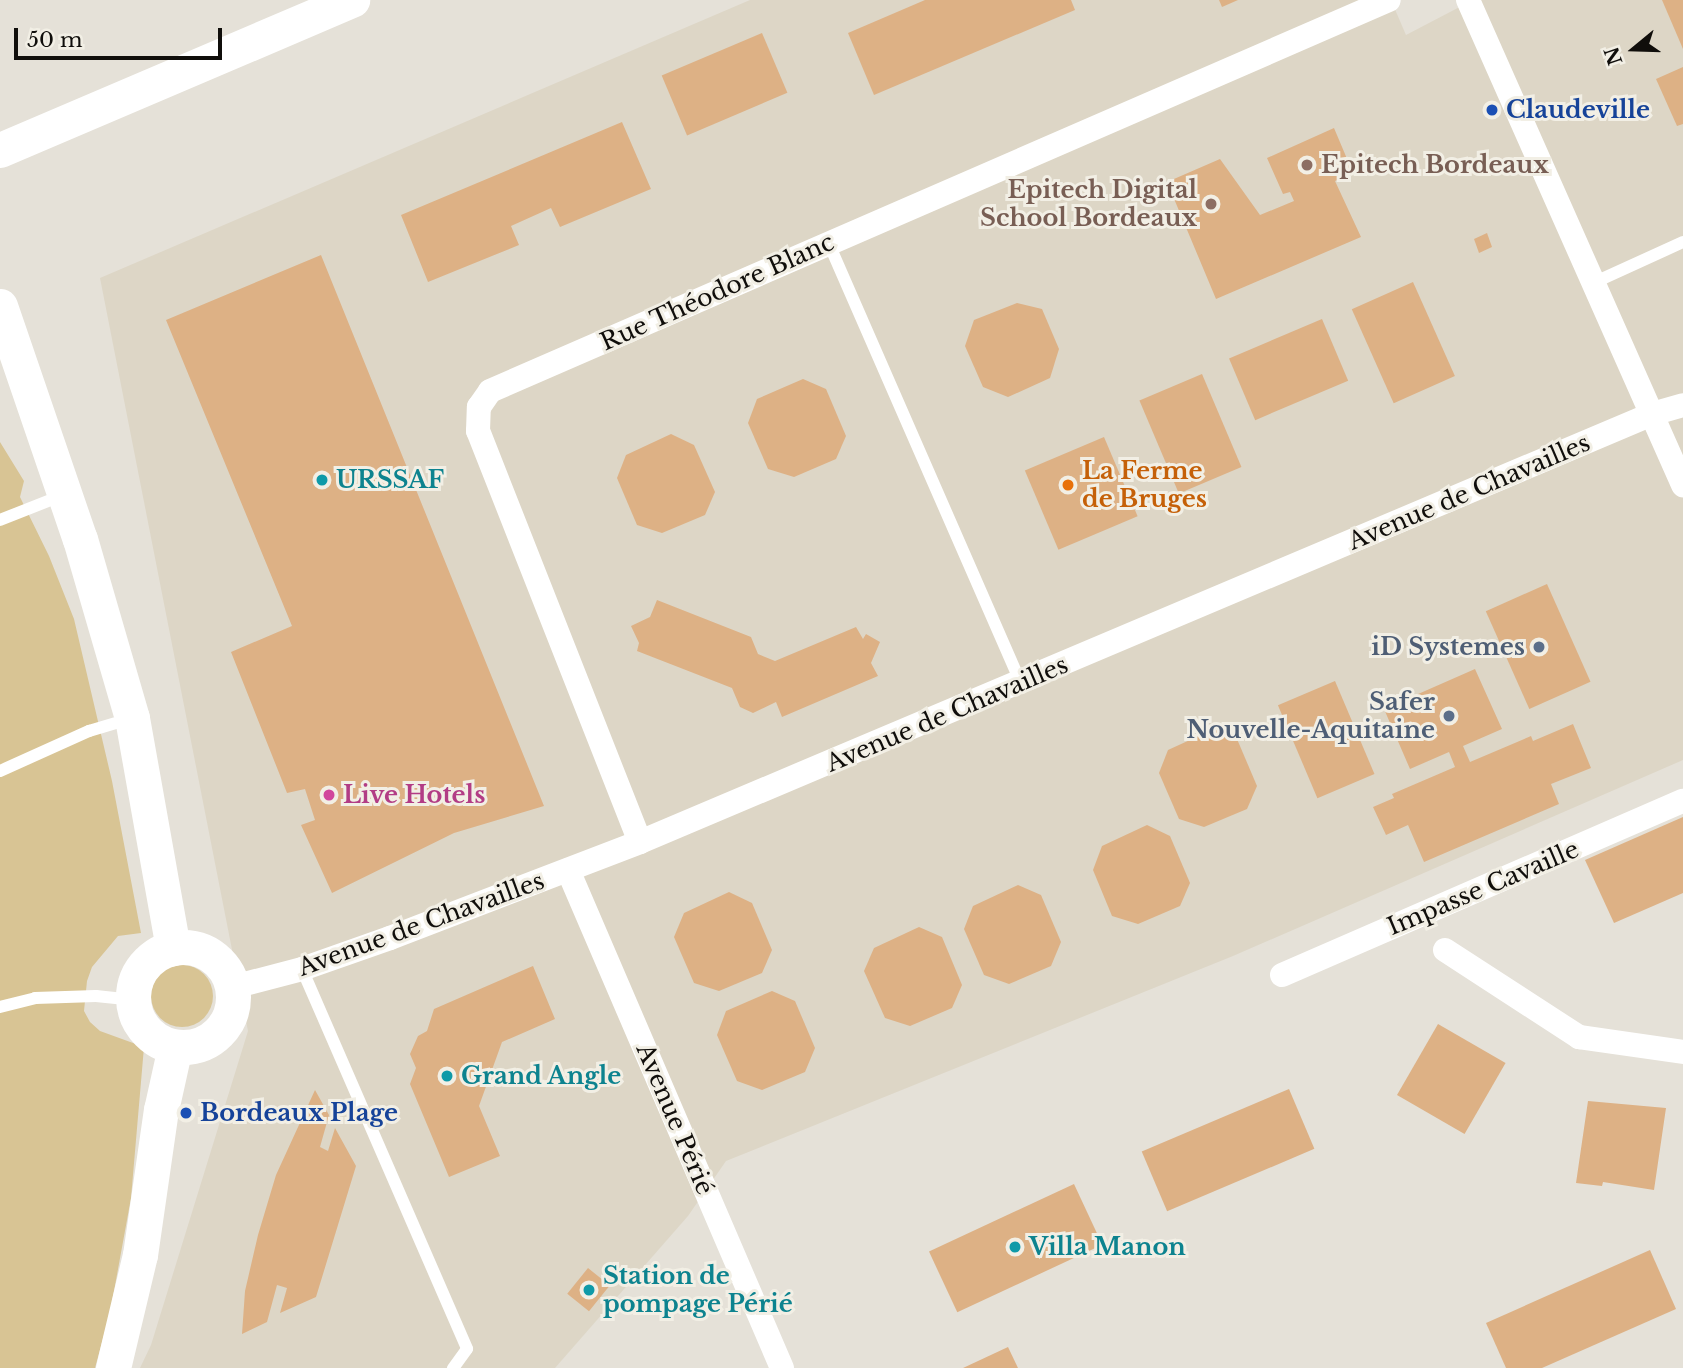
<!DOCTYPE html>
<html>
<head>
<meta charset="utf-8">
<style>
	body { margin:0 }
	#map { position:relative; width:1683px; height:1368px; overflow:hidden; background:#e5e1d8; font-family:"Libre Baskerville",serif }
	div>[style] { position:absolute }
	[style*='--x'] { left:calc(var(--x)*1px); top:calc(var(--y)*1px); width:calc(var(--w)*1px); rotate:calc(var(--a)*1deg) }
	.built>* { inset:0; background:#ddd6c6 }
	.green>* { inset:0; background:#d8c494 }
	.round { border-radius:50% }
	.building>* { inset:0; background:#ddb185; transform-origin:0 0 }
	.service>* { height:12px; margin:-6px; padding:0 6px; transform-origin:6px; border-radius:6px; background:#fff }
	.minor>* { height:24px; margin:-12px; padding:0 12px; transform-origin:12px; border-radius:12px; background:#fff }
	.secondary>* { height:35px; margin:-17.5px; padding:0 17.5px; transform-origin:17.5px; border-radius:17.5px; background:#fff }
	.secondary>.ring { margin:-17.5px; padding:0; box-sizing:content-box; background:none; border:35px solid #fff; border-radius:50% }
	.dots>* { width:19px; height:19px; translate:-50% -50%; box-sizing:border-box; border:4px solid #f2efe5; border-radius:50% }
	span { translate:-50% -50%; white-space:nowrap; text-align:center; line-height:1.15; -webkit-text-stroke:6px #f2efe5; paint-order:stroke }
	.transit-label { font-size:24px; color:#164399; font-weight:700 }
	.left { translate:0 -50%; text-align:left }
	.education-label { font-size:24px; color:#785e54; font-weight:700 }
	.right { translate:-100% -50%; text-align:right }
	.street-label { font-size:24px; color:#100e0b }
	.food-label { font-size:24px; color:#c56008; font-weight:700 }
	.culture-label { font-size:24px; color:#0d838f; font-weight:700 }
	.service-label { font-size:24px; color:#4e5e75; font-weight:700 }
	.hotel-label { font-size:24px; color:#b23c85; font-weight:700 }
	.north { position:absolute; left:1599px; top:14px; width:70px; height:70px; -webkit-text-stroke:5px #f2efe5; paint-order:stroke; rotate:251deg; font-size:19px; font-weight:700; line-height:28px; text-align:center; color:#100e0b }
	.north::after { content:''; display:block; margin:auto; width:24px; height:32px; background:#100e0b; clip-path:polygon(50% 0,100% 100%,50% 72%,0 100%) }
	.scale { position:absolute; left:14px; top:28px; width:208px; height:32px; box-sizing:border-box; border:4px solid #100e0b; border-top:0; padding-left:9px; font-size:21px; line-height:24px; white-space:nowrap; color:#100e0b; -webkit-text-stroke:5px #f2efe5; paint-order:stroke }
</style>
</head>
<body>
<div id="map">
	<div class="built">
		<div style="clip-path:polygon(750px 0,1391px 0,1406px 35px,1473px 0,1683px 0,1683px 760px,1233px 956px,726px 1161px,688px 1216px,555px 1368px,140px 1368px,151px 1345px,248px 1031px,100px 278px)"></div>
	</div>
	<div class="green">
		<div style="clip-path:polygon(0 442px,24px 481px,20px 497px,49px 556px,74px 619px,112px 781px,141px 933px,118px 936px,92px 967px,87px 981px,84px 1011px,90px 1022px,100px 1031px,144px 1047px,131px 1198px,110px 1313px,95px 1368px,0 1368px)"></div>
		<div class="round" style="left:151px;top:965px;width:62px;height:62px"></div>
	</div>
	<div class="building">
		<div style="clip-path:polygon(925px 0,1071px 0,1075px 10px,874px 95px,848px 33px)"></div>
		<div style="clip-path:polygon(1219px 0,1238px 0,1222px 7px)"></div>
		<div style="clip-path:polygon(1662px 0,1683px 0,1683px 49px)"></div>
		<div style="left:762px;top:33px;width:65px;height:109px;rotate:67deg"></div>
		<div style="clip-path:polygon(1683px 67px,1683px 124px,1677px 126px,1656px 79px)"></div>
		<div style="clip-path:polygon(1491px 103px,1496px 116px,1491px 119px,1485px 106px)"></div>
		<div style="clip-path:polygon(622px 122px,651px 189px,560px 227px,551px 208px,511px 226px,519px 245px,428px 282px,401px 215px)"></div>
		<div style="clip-path:polygon(1334px 128px,1353px 173px,1335px 181px,1361px 237px,1216px 299px,1167px 182px,1220px 159px,1260px 215px,1294px 201px,1290px 192px,1283px 194px,1267px 158px)"></div>
		<div style="clip-path:polygon(1487px 233px,1492px 247px,1479px 253px,1474px 239px)"></div>
		<div style="clip-path:polygon(321px 255px,544px 806px,454px 833px,332px 893px,301px 825px,315px 820px,305px 789px,287px 793px,231px 652px,292px 626px,166px 320px)"></div>
		<div style="left:1413px;top:282px;width:103px;height:67px;rotate:66deg"></div>
		<div style="clip-path:polygon(1017px 303px,1042px 309px,1059px 349px,1050px 378px,1008px 397px,983px 387px,965px 346px,974px 320px)"></div>
		<div style="left:1322px;top:319px;width:67px;height:101px;rotate:67deg"></div>
		<div style="left:1202px;top:374px;width:101px;height:68px;rotate:67deg"></div>
		<div style="clip-path:polygon(803px 379px,826px 389px,846px 436px,836px 459px,794px 477px,768px 469px,748px 423px,757px 399px)"></div>
		<div style="clip-path:polygon(671px 434px,694px 445px,715px 492px,705px 515px,662px 533px,637px 525px,617px 478px,626px 455px)"></div>
		<div style="left:1104px;top:437px;width:86px;height:86px;rotate:67deg"></div>
		<div style="left:1547px;top:584px;width:107px;height:67px;rotate:66deg"></div>
		<div style="clip-path:polygon(657px 600px,751px 637px,758px 654px,775px 661px,856px 627px,863px 639px,866px 634px,880px 642px,871px 663px,878px 676px,782px 717px,776px 702px,753px 713px,740px 707px,732px 688px,637px 651px,639px 643px,631px 626px,650px 617px)"></div>
		<div style="clip-path:polygon(1475px 669px,1502px 729px,1463px 746px,1470px 762px,1531px 736px,1533px 741px,1573px 724px,1591px 768px,1551px 784px,1559px 804px,1424px 862px,1408px 825px,1386px 835px,1373px 807px,1394px 798px,1392px 794px,1455px 767px,1449px 752px,1410px 769px,1384px 709px)"></div>
		<div style="left:1335px;top:681px;width:101px;height:62px;rotate:67deg"></div>
		<div style="clip-path:polygon(1214px 729px,1237px 739px,1257px 786px,1247px 809px,1204px 827px,1179px 819px,1159px 773px,1168px 750px)"></div>
		<div style="clip-path:polygon(1683px 817px,1683px 893px,1614px 923px,1585px 860px)"></div>
		<div style="clip-path:polygon(1147px 825px,1170px 836px,1190px 883px,1180px 906px,1138px 924px,1112px 916px,1093px 870px,1102px 846px)"></div>
		<div style="clip-path:polygon(1018px 885px,1041px 895px,1061px 942px,1051px 966px,1009px 984px,984px 975px,964px 929px,973px 906px)"></div>
		<div style="clip-path:polygon(729px 892px,752px 903px,772px 950px,762px 973px,719px 991px,694px 983px,674px 937px,684px 913px)"></div>
		<div style="clip-path:polygon(919px 927px,942px 937px,962px 985px,952px 1008px,910px 1026px,885px 1018px,864px 971px,874px 948px)"></div>
		<div style="clip-path:polygon(533px 966px,555px 1019px,502px 1042px,479px 1106px,500px 1156px,449px 1177px,410px 1084px,416px 1068px,410px 1054px,418px 1036px,427px 1031px,434px 1009px)"></div>
		<div style="clip-path:polygon(772px 991px,795px 1001px,815px 1048px,805px 1072px,762px 1090px,737px 1081px,717px 1035px,726px 1011px)"></div>
		<div style="left:1438px;top:1024px;width:78px;height:82px;rotate:30deg"></div>
		<div style="left:1289px;top:1089px;width:65px;height:160px;rotate:67deg"></div>
		<div style="clip-path:polygon(315px 1090px,329px 1115px,320px 1147px,328px 1151px,335px 1128px,356px 1166px,316px 1297px,280px 1313px,287px 1288px,277px 1285px,267px 1322px,242px 1334px,245px 1291px,258px 1235px,276px 1175px)"></div>
		<div style="clip-path:polygon(1588px 1101px,1666px 1108px,1654px 1190px,1603px 1182px,1602px 1186px,1576px 1183px)"></div>
		<div style="left:1074px;top:1184px;width:67px;height:160px;rotate:65deg"></div>
		<div style="clip-path:polygon(1650px 1250px,1676px 1309px,1542px 1368px,1506px 1368px,1486px 1323px)"></div>
		<div style="left:588px;top:1268px;width:28px;height:33px;rotate:39deg"></div>
		<div style="clip-path:polygon(1008px 1347px,1018px 1368px,963px 1368px)"></div>
	</div>
	<div class="service">
		<div style="--x:829;--y:244;--w:479;--a:66.4"></div>
		<div style="--x:1593;--y:283;--w:99;--a:-24.5"></div>
		<div style="--x:0;--y:520;--w:68;--a:-21.6"></div>
		<div style="--x:0;--y:771;--w:98;--a:-24.2"></div>
		<div style="--x:89;--y:731;--w:42;--a:-16.7"></div>
		<div style="--x:302;--y:969;--w:414;--a:66.5"></div>
		<div style="--x:467;--y:1349;--w:24;--a:126"></div>
		<div style="--x:0;--y:1007;--w:36;--a:-14"></div>
		<div style="--x:35;--y:998;--w:61;--a:-1.9"></div>
		<div style="--x:96;--y:996;--w:37;--a:6"></div>
	</div>
	<div class="minor">
		<div style="--x:1468;--y:0;--w:531;--a:66.09"></div>
		<div style="--x:640;--y:842;--w:442;--a:-111.5"></div>
		<div style="--x:478;--y:431;--w:24;--a:-88"></div>
		<div style="--x:479;--y:407;--w:19;--a:-55"></div>
		<div style="--x:490;--y:391;--w:980;--a:-23.51"></div>
		<div style="--x:568;--y:870;--w:542;--a:66.75"></div>
		<div style="--x:1445;--y:950;--w:160;--a:33"></div>
		<div style="--x:1579;--y:1037;--w:105;--a:8.2"></div>
		<div style="--x:1282;--y:975;--w:437;--a:-23.5"></div>
		<div style="--x:233;--y:987;--w:71;--a:-14.6"></div>
		<div style="--x:302;--y:969;--w:93;--a:-19.4"></div>
		<div style="--x:390;--y:938;--w:268;--a:-21"></div>
		<div style="--x:640;--y:842;--w:1099;--a:-22.92"></div>
		<div style="--x:1652;--y:414;--w:32;--a:-16"></div>
	</div>
	<div class="secondary">
		<div style="--x:0;--y:150;--w:383;--a:-23.1"></div>
		<div style="--x:0;--y:306;--w:246;--a:71.1"></div>
		<div style="--x:80;--y:539;--w:186;--a:73.8"></div>
		<div style="--x:132;--y:718;--w:234;--a:79.9"></div>
		<div class="ring" style="left:133px;top:947px;width:65px;height:65px"></div>
		<div style="--x:113;--y:1368;--w:116;--a:-76.6"></div>
		<div style="--x:140;--y:1255;--w:147;--a:-81.8"></div>
		<div style="--x:161;--y:1110;--w:65;--a:-77.5"></div>
	</div>
	<div class="dots">
		<div style="left:1492px;top:110px;background:#1a4fb4"></div>
		<div style="left:1307px;top:165px;background:#8d6e63"></div>
		<div style="left:1211px;top:204px;background:#8d6e63"></div>
		<div style="left:322px;top:480px;background:#0f9aa8"></div>
		<div style="left:1068px;top:485px;background:#e8710a"></div>
		<div style="left:1539px;top:647px;background:#5c6f8a"></div>
		<div style="left:1449px;top:716px;background:#5c6f8a"></div>
		<div style="left:329px;top:795px;background:#d1479c"></div>
		<div style="left:447px;top:1076px;background:#0f9aa8"></div>
		<div style="left:186px;top:1113px;background:#1a4fb4"></div>
		<div style="left:1015px;top:1247px;background:#0f9aa8"></div>
		<div style="left:589px;top:1290px;background:#0f9aa8"></div>
	</div>
	<div class="transit-label">
		<span class="left" style="left:1506px;top:110px">Claudeville</span>
		<span class="left" style="left:200px;top:1113px">Bordeaux Plage</span>
	</div>
	<div class="education-label">
		<span class="left" style="left:1321px;top:165px">Epitech Bordeaux</span>
		<span class="right" style="left:1197px;top:204px">Epitech Digital<br>School Bordeaux</span>
	</div>
	<div class="street-label">
		<span style="left:717px;top:292px;rotate:-24deg">Rue Théodore Blanc</span>
		<span style="left:1469px;top:492px;rotate:-23deg">Avenue de Chavailles</span>
		<span style="left:947px;top:714px;rotate:-23deg">Avenue de Chavailles</span>
		<span style="left:1483px;top:888px;rotate:-23deg">Impasse Cavaille</span>
		<span style="left:421px;top:924px;rotate:-20deg">Avenue de Chavailles</span>
		<span style="left:675px;top:1119px;rotate:67deg">Avenue Périé</span>
	</div>
	<div class="food-label">
		<span class="left" style="left:1082px;top:485px">La Ferme<br>de Bruges</span>
	</div>
	<div class="culture-label">
		<span class="left" style="left:336px;top:480px">URSSAF</span>
		<span class="left" style="left:461px;top:1076px">Grand Angle</span>
		<span class="left" style="left:1029px;top:1247px">Villa Manon</span>
		<span class="left" style="left:603px;top:1290px">Station de<br>pompage Périé</span>
	</div>
	<div class="service-label">
		<span class="right" style="left:1525px;top:647px">iD Systemes</span>
		<span class="right" style="left:1435px;top:716px">Safer<br>Nouvelle-Aquitaine</span>
	</div>
	<div class="hotel-label">
		<span class="left" style="left:343px;top:795px">Live Hotels</span>
	</div>
	<div class="north">N</div>
	<div class="scale">50 m</div>
</div>
</body>
</html>
